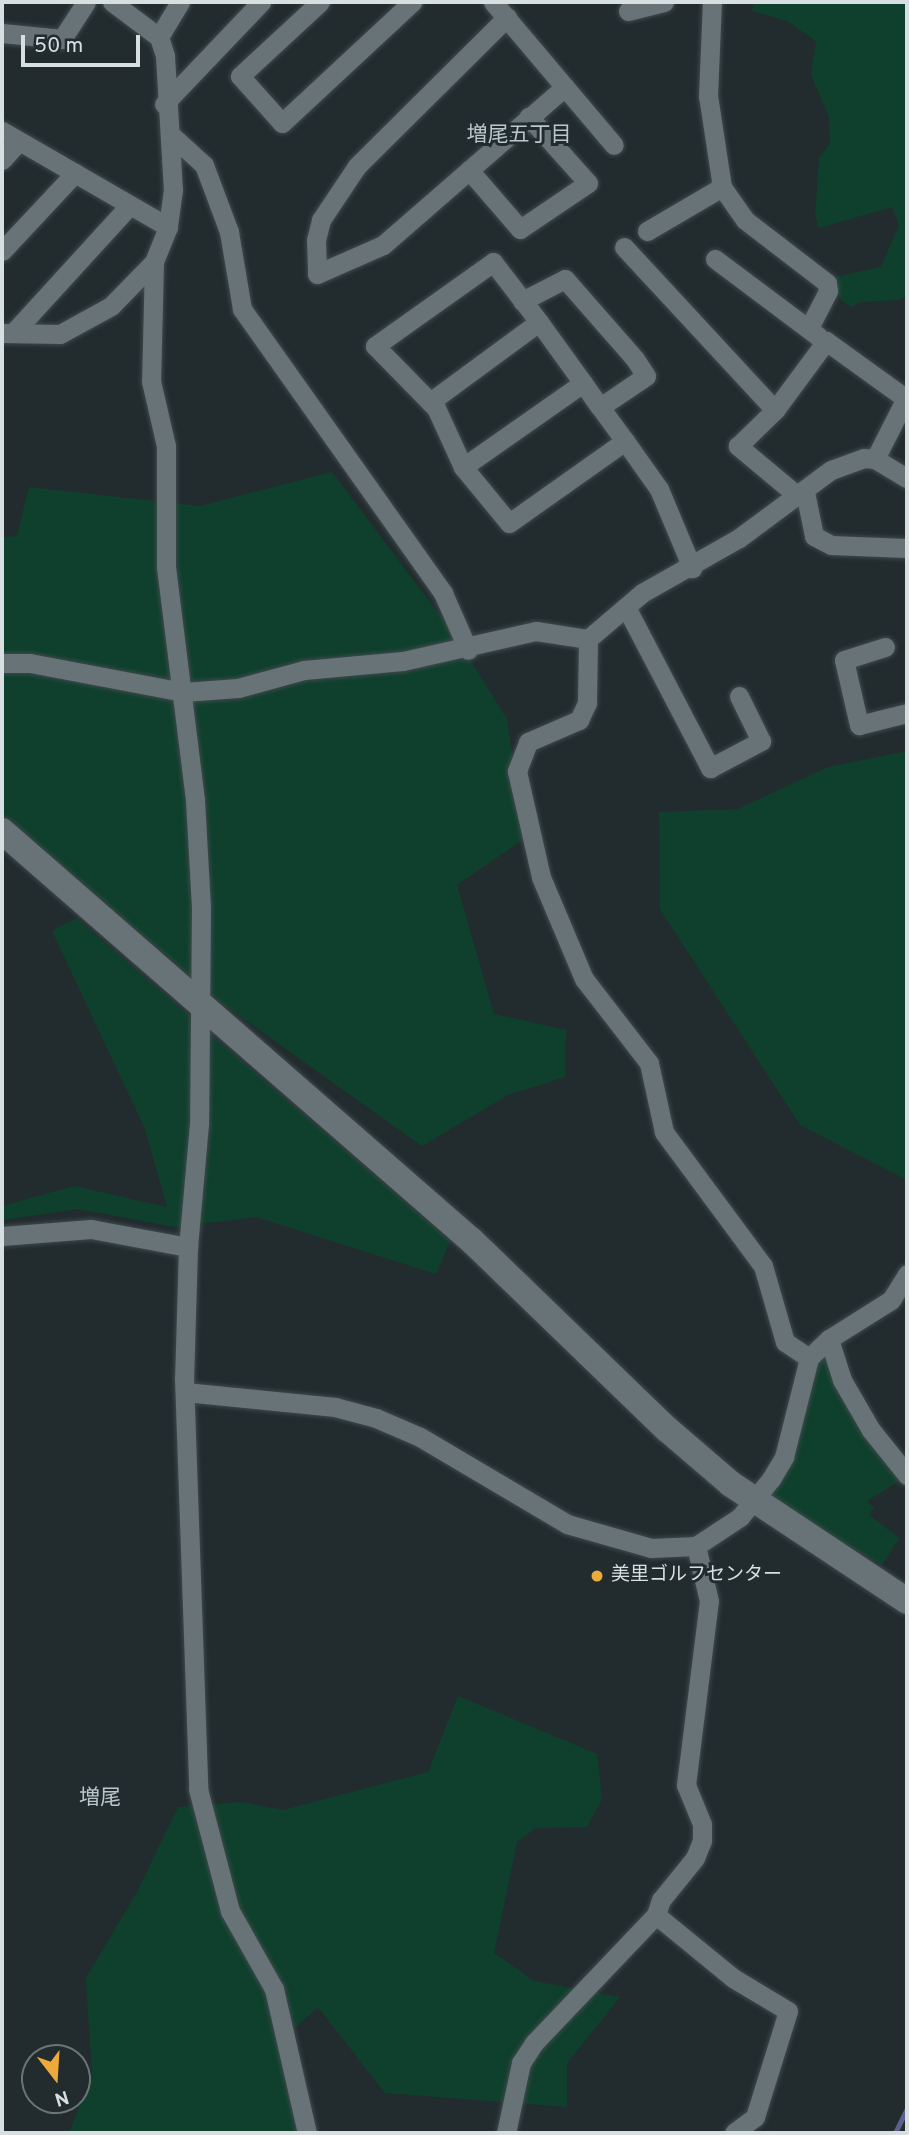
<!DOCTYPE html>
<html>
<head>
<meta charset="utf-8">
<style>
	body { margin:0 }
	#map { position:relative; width:909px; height:2135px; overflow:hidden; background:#222c2f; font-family:Overpass,"Noto Sans JP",sans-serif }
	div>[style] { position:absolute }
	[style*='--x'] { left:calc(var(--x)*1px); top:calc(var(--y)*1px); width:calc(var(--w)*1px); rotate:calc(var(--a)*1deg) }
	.green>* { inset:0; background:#0e402d }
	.stream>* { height:4.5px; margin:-2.25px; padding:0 2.25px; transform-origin:2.25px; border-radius:2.25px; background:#5b608e }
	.roads { filter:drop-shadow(0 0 2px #40494c) drop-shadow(0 0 2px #40494c) }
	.street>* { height:19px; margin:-9.5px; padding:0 9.5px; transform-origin:9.5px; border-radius:9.5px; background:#687377 }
	.secondary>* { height:26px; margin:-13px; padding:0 13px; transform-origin:13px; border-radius:13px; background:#687377 }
	.dots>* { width:19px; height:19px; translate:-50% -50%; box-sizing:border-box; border:4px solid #222c2f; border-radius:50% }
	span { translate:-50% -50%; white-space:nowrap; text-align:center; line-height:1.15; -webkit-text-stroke:6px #222c2f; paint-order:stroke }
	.poi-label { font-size:19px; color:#d8dfe1 }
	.left { translate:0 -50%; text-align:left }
	.neighbourhood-label { font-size:21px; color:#bac7cb }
	.frame { position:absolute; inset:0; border:4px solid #d8dfe1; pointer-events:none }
	.north { position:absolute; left:21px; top:2044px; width:70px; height:70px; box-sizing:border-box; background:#222c2f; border:2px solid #6b7476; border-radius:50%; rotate:163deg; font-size:19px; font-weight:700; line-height:28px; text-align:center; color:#d8dfe1 }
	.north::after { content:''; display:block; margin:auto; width:24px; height:32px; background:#ebaa39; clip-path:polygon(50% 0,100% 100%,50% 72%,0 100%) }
	.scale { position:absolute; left:21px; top:35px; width:119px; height:32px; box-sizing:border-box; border:4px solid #d8dfe1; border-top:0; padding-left:9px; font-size:21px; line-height:24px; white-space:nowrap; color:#d8dfe1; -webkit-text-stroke:5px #222c2f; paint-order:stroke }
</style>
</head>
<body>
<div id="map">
	<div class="green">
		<div style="clip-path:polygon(755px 2px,907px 2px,907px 295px,899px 300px,860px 302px,852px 307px,842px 301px,830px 278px,881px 267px,899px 225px,892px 207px,819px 228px,815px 215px,819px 158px,830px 143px,829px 116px,811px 75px,816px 41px,787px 21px,752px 11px)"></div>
		<div style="clip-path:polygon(332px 472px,451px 630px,507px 719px,524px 839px,457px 885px,494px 1014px,566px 1030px,565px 1077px,508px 1095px,422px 1146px,220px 1002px,2px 813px,2px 537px,17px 536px,29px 487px,200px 506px)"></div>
		<div style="clip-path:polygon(907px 751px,907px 1180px,800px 1125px,660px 909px,659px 812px,738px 809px,828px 767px)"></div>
		<div style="clip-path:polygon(76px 918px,450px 1241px,436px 1274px,256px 1217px,175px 1227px,78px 1209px,2px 1220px,2px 1206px,74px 1186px,167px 1207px,145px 1129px,52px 931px)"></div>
		<div style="clip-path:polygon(825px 1352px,899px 1481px,867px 1501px,874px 1508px,869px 1515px,899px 1538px,882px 1565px,764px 1499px,815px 1363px)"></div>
		<div style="clip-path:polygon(458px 1696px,597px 1754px,602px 1799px,587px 1827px,536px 1828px,517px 1842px,494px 1953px,534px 1981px,620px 1997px,567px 2063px,567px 2107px,385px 2093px,318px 2007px,279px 2042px,297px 2133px,69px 2133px,92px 2074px,86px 1978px,137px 1892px,178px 1807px,241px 1802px,283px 1810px,428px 1772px)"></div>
	</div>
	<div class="stream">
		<div style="--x:895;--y:2133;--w:28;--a:-64"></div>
	</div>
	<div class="roads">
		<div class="street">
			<div style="--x:112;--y:2;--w:59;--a:36.7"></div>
			<div style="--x:159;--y:37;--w:20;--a:72"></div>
			<div style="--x:165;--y:56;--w:134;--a:86.6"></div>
			<div style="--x:173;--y:190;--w:37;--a:98"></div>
			<div style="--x:168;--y:227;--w:38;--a:112"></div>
			<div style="--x:154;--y:262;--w:119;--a:91.4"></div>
			<div style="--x:151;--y:381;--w:67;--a:77"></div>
			<div style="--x:166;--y:446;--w:121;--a:90"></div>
			<div style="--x:166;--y:567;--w:235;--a:82.9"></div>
			<div style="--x:195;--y:800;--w:107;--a:86.8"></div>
			<div style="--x:201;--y:907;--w:217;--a:90.5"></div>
			<div style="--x:199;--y:1124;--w:123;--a:95.1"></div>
			<div style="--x:188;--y:1247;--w:131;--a:91.7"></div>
			<div style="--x:184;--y:1378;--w:411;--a:88"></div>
			<div style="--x:198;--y:1789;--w:126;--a:75.3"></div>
			<div style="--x:230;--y:1911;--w:90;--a:60.6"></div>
			<div style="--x:274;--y:1989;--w:148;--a:77.1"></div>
			<div style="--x:320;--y:2;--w:109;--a:137.2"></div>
			<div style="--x:240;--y:76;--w:63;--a:48.2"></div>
			<div style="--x:282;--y:123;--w:178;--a:-42.9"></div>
			<div style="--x:493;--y:2;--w:187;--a:49.8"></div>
			<div style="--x:628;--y:11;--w:37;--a:-14"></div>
			<div style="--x:507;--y:17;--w:211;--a:135.2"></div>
			<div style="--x:357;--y:166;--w:65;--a:123.7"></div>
			<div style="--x:321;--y:220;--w:21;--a:104"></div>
			<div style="--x:316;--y:240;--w:34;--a:88"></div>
			<div style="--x:317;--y:274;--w:72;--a:-23.7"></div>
			<div style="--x:383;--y:245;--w:241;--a:-41"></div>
			<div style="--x:2;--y:33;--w:60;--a:5.7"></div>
			<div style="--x:62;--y:39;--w:44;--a:-57"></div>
			<div style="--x:159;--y:37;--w:41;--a:-59"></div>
			<div style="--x:164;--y:104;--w:141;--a:-46.4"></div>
			<div style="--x:2;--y:131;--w:192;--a:30"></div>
			<div style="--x:170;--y:134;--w:46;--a:42.4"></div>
			<div style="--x:204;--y:165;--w:72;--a:69.5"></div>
			<div style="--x:229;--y:232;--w:78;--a:80.4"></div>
			<div style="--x:242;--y:309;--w:348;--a:54.7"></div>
			<div style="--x:443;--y:593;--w:62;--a:66.3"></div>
			<div style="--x:2;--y:160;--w:25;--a:-48"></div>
			<div style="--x:469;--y:170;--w:78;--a:49.2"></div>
			<div style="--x:520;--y:229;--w:82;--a:-34.1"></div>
			<div style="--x:588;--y:183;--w:89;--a:-131.8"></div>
			<div style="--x:722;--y:187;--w:40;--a:55.1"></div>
			<div style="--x:745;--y:220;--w:103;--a:37.5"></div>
			<div style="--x:827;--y:283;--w:8;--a:83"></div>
			<div style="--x:828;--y:291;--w:42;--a:117.2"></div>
			<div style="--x:647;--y:231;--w:87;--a:-30.4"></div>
			<div style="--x:722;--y:187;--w:92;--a:-98.7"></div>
			<div style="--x:708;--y:96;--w:94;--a:-87.6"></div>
			<div style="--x:624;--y:247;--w:222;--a:47.2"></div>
			<div style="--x:2;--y:251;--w:107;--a:-46.9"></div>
			<div style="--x:715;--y:259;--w:129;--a:36.8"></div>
			<div style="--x:522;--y:301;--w:48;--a:-27.1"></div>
			<div style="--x:565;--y:279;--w:106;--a:48.8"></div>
			<div style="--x:635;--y:359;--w:20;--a:57"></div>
			<div style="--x:646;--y:376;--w:55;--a:146"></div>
			<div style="--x:2;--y:333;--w:58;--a:1"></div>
			<div style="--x:60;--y:334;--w:58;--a:-28.8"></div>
			<div style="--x:111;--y:306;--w:62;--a:-45.7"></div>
			<div style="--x:13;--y:333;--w:173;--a:-47.6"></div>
			<div style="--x:907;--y:396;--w:71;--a:116.9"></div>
			<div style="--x:875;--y:459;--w:37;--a:31"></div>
			<div style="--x:430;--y:402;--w:135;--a:-36.3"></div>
			<div style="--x:625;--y:441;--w:142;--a:144.7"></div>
			<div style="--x:509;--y:523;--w:72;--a:-129.4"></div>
			<div style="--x:463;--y:467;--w:65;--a:-114.6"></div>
			<div style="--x:436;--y:408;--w:87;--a:-134.5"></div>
			<div style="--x:375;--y:346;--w:145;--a:-35.4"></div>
			<div style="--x:493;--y:262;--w:76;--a:52.5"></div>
			<div style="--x:539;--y:322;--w:75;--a:54.2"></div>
			<div style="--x:583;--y:383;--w:29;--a:55"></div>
			<div style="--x:600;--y:407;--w:42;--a:53.7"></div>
			<div style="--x:625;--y:441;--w:59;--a:54.7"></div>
			<div style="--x:659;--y:489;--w:86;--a:67.3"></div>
			<div style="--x:463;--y:467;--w:146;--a:-35"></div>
			<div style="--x:805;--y:492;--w:45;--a:78.4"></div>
			<div style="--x:814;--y:536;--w:19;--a:28"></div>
			<div style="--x:831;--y:545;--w:75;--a:2.3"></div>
			<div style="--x:799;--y:497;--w:80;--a:-140.1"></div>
			<div style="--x:738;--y:446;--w:52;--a:-44.2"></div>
			<div style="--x:775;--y:410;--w:86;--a:-53.5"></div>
			<div style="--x:826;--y:341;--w:97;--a:35.8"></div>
			<div style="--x:626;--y:607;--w:182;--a:62.4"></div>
			<div style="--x:710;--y:768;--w:58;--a:-27.9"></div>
			<div style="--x:761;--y:741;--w:50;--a:-116.1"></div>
			<div style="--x:885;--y:647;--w:43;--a:162.4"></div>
			<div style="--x:844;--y:660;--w:67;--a:77"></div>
			<div style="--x:859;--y:725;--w:49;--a:-14"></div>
			<div style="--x:2;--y:663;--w:28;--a:0"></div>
			<div style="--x:30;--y:663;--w:156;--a:10.7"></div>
			<div style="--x:183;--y:692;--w:55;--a:-4.2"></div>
			<div style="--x:238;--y:688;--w:68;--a:-15.3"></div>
			<div style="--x:304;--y:670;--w:99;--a:-5.2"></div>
			<div style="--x:403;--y:661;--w:136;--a:-12.7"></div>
			<div style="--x:536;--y:631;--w:53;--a:8.7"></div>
			<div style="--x:2;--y:1236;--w:89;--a:-4.5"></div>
			<div style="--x:91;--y:1229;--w:99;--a:10.5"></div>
			<div style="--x:829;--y:1339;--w:43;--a:72.4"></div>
			<div style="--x:842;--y:1380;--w:58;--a:59.9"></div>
			<div style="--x:871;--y:1430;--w:58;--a:51.3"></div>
			<div style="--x:809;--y:1358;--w:29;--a:-146"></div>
			<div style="--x:785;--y:1342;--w:79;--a:-106.1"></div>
			<div style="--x:763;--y:1266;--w:167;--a:-126.5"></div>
			<div style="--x:664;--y:1132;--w:71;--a:-102.3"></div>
			<div style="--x:649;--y:1063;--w:106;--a:-127.7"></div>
			<div style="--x:584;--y:979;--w:111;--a:-112.9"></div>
			<div style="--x:541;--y:877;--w:109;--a:-102.8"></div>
			<div style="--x:517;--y:771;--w:31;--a:-69"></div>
			<div style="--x:528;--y:742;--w:56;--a:-23.3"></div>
			<div style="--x:579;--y:720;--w:19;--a:-65"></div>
			<div style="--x:587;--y:703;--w:64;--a:-89.1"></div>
			<div style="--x:588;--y:639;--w:71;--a:-40.4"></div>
			<div style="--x:642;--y:593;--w:112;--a:-29.6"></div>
			<div style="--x:739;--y:538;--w:114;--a:-36.5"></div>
			<div style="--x:831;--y:470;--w:35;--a:-20"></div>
			<div style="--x:864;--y:458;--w:11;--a:5"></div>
			<div style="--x:185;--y:1392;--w:151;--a:5.7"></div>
			<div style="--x:335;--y:1407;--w:42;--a:15"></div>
			<div style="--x:376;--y:1418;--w:48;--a:23.4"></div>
			<div style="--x:420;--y:1437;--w:171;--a:30.6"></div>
			<div style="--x:567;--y:1524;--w:87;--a:15.9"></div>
			<div style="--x:651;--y:1548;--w:45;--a:-2.5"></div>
			<div style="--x:696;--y:1546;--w:53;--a:-33.4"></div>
			<div style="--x:740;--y:1517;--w:49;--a:-50.8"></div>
			<div style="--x:771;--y:1479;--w:26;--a:-59"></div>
			<div style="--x:784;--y:1457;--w:102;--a:-75.8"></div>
			<div style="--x:809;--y:1358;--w:28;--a:-44"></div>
			<div style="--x:829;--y:1339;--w:73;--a:-32.2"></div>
			<div style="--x:891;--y:1300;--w:31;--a:-58"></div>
			<div style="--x:656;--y:1915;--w:99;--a:39.3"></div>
			<div style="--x:733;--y:1978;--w:64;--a:31"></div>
			<div style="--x:788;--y:2011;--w:111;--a:107.3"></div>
			<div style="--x:755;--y:2117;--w:26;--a:143"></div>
			<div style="--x:506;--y:2133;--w:72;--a:-77.9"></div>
			<div style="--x:521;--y:2063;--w:24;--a:-57"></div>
			<div style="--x:534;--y:2043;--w:177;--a:-46.4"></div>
			<div style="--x:656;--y:1915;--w:16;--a:-72"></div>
			<div style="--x:661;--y:1900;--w:54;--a:-51"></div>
			<div style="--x:695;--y:1858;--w:18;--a:-68"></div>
			<div style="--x:702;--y:1841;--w:17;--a:-90"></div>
			<div style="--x:702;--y:1824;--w:42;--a:-112.3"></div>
			<div style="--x:686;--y:1785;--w:185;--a:-82.9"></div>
			<div style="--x:709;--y:1601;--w:57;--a:-103.3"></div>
		</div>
		<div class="secondary">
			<div style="--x:2;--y:831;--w:624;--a:41.1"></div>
			<div style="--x:472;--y:1241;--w:271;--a:44"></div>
			<div style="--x:667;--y:1429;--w:84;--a:40.7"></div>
			<div style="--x:731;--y:1484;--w:211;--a:33.6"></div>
		</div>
	</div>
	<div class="dots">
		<div style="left:597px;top:1576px;background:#ebaa39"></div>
	</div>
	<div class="poi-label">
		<span class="left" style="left:611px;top:1576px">美里ゴルフセンター</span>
	</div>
	<div class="neighbourhood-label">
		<span style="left:519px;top:136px">増尾五丁目</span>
		<span style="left:100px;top:1799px">増尾</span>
	</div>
	<div class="frame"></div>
	<div class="north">N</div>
	<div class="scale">50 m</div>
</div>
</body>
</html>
